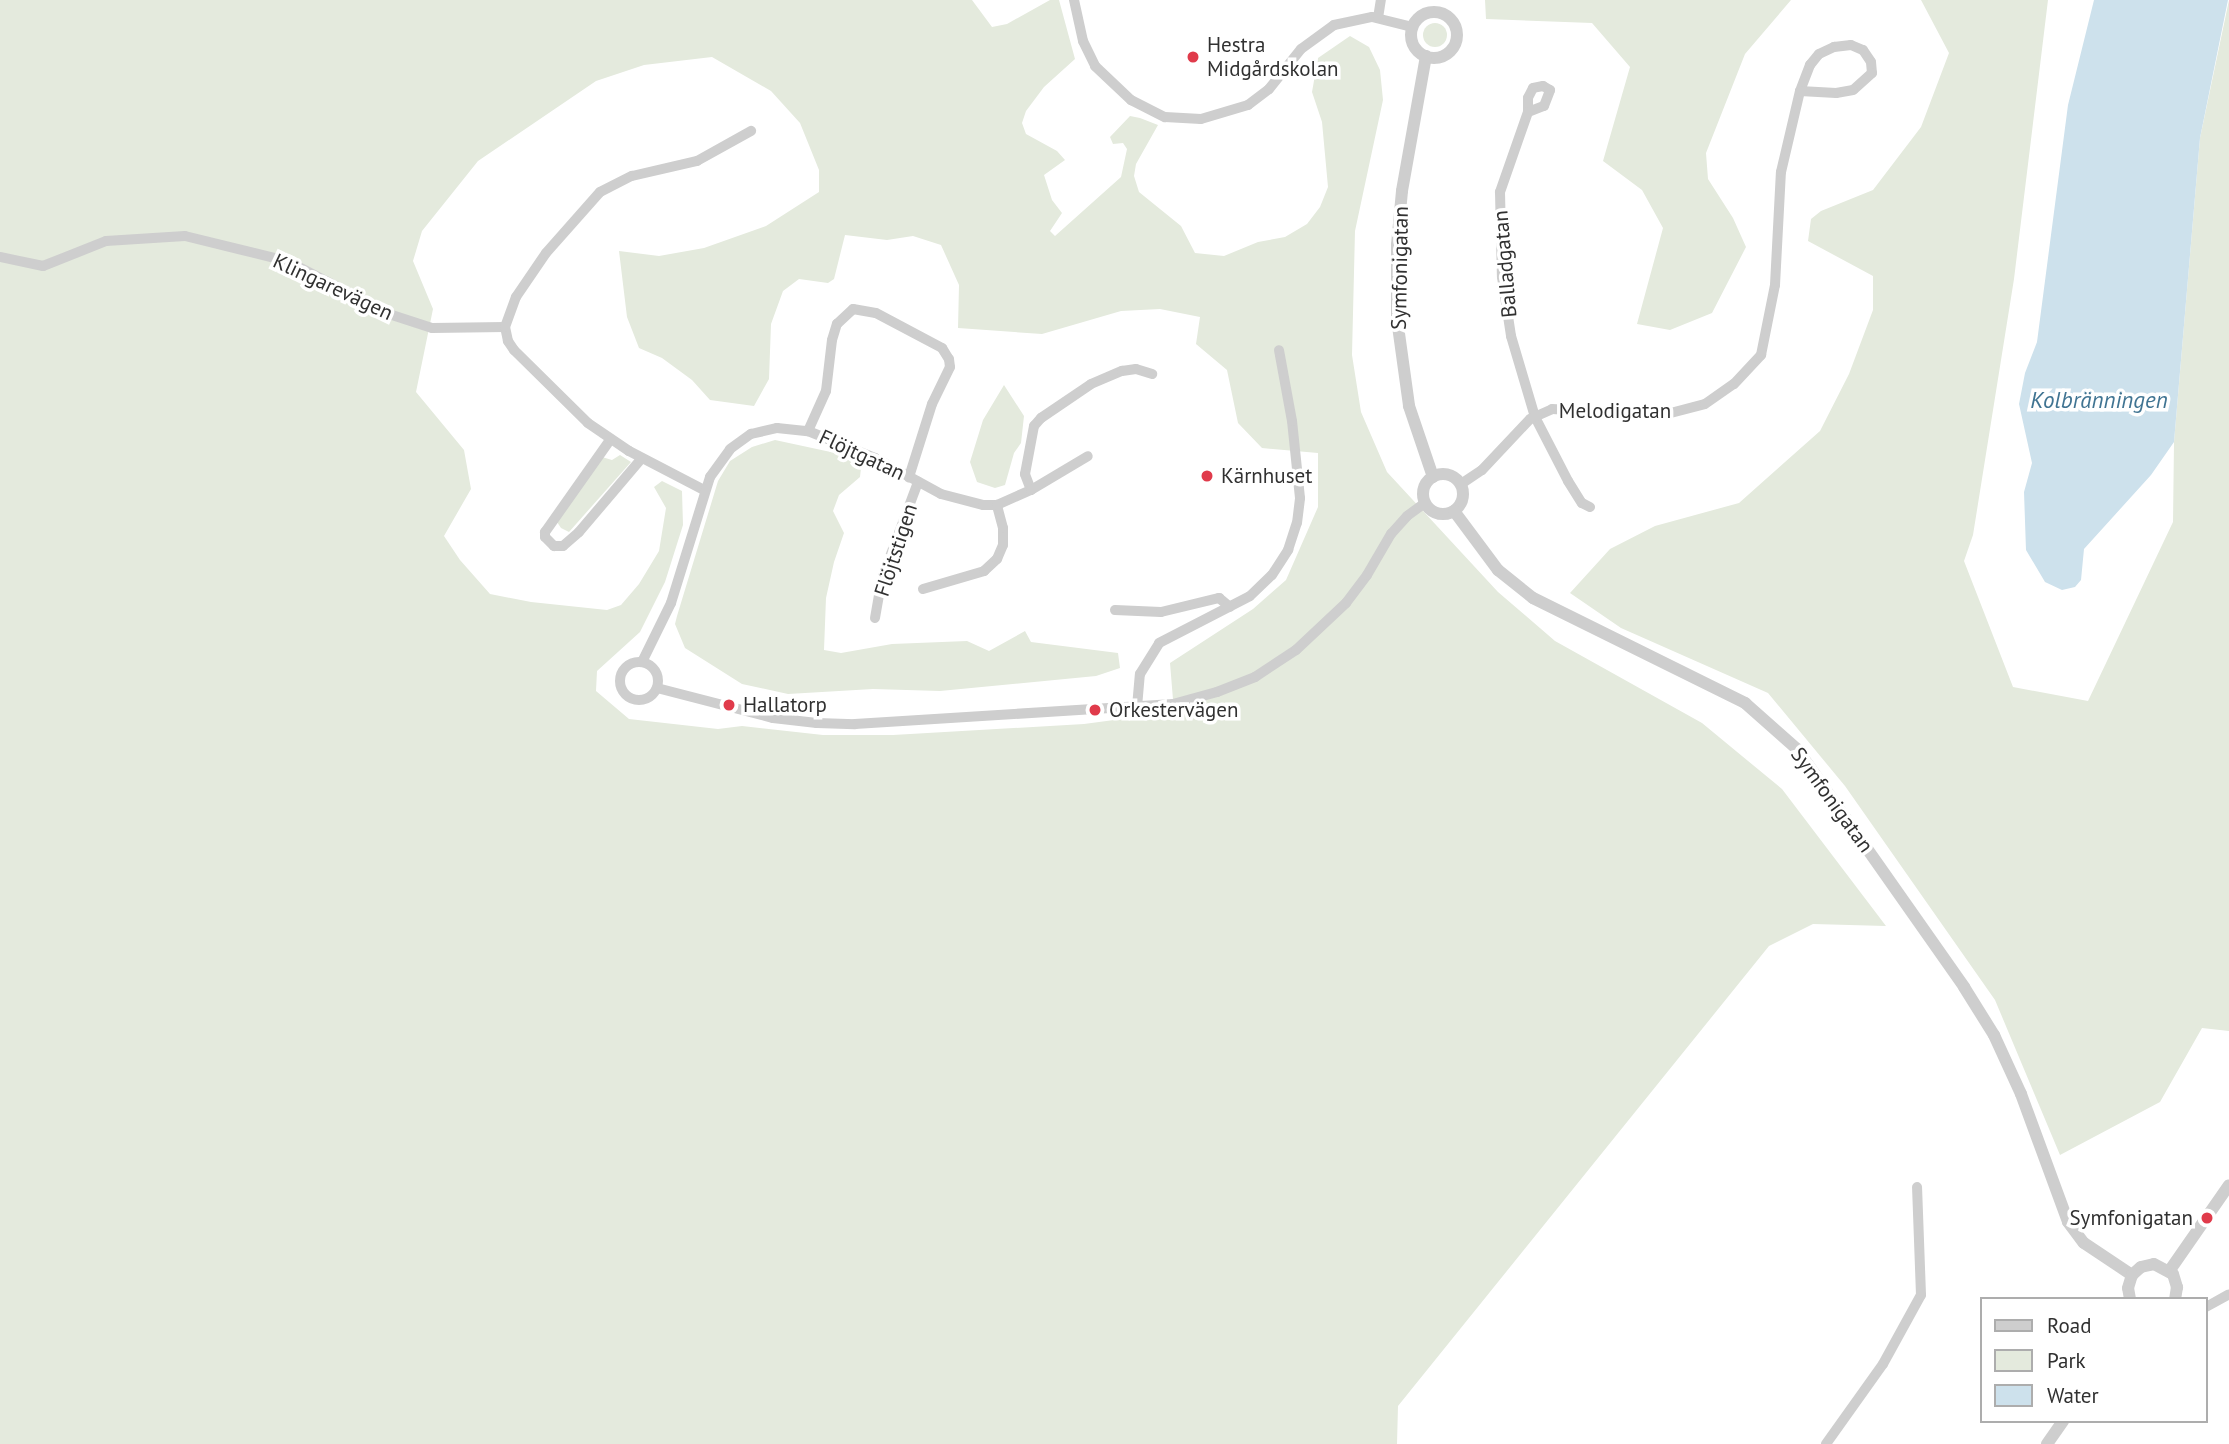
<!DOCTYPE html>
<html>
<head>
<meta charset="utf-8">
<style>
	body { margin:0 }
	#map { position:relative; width:2229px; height:1444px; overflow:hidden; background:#fff; font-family:"PT Sans",sans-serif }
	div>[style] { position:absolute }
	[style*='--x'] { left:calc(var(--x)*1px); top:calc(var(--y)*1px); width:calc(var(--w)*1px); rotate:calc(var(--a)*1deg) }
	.green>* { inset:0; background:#e4eadd }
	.round { border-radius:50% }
	.water>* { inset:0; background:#cde1ec }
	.minor>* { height:10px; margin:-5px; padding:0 5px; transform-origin:5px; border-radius:5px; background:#cecece }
	.minor>.ring { margin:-5px; padding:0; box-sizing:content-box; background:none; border:10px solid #cecece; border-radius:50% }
	.tertiary>* { height:12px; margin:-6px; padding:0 6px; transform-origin:6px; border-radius:6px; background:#cecece }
	.tertiary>.ring { margin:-6px; padding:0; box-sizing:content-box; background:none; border:12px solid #cecece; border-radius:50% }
	.dots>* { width:19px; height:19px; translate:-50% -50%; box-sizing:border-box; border:4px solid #fff; border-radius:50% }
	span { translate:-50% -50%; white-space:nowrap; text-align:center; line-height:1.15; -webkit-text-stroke:7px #fff; paint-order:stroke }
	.poi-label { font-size:21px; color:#313131 }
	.left { translate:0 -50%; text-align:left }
	.right { translate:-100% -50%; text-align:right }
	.street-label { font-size:21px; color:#313131 }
	.water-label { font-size:23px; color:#407492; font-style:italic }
	.legend { position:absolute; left:1980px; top:1297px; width:228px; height:126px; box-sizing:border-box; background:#fff; border:2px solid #adadad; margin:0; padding:9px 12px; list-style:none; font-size:21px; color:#313131 }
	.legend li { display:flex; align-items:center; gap:14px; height:35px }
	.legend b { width:35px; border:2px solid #adadad }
</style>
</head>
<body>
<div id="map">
	<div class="green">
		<div style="clip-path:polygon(evenodd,0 0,972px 0,992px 27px,1007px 24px,1050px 0,1059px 0,1075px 59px,1044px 87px,1026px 111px,1022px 123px,1026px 134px,1057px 151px,1065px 160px,1044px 175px,1052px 200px,1062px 213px,1050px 231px,1055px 236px,1121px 177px,1127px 149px,1123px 143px,1113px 144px,1110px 137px,1130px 116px,1140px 118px,1158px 125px,1136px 164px,1134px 176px,1139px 192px,1181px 226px,1195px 253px,1224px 256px,1258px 242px,1285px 237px,1307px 224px,1320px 207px,1328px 187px,1322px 122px,1312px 92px,1318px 58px,1350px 36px,1369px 47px,1380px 70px,1383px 100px,1355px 231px,1352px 355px,1361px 412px,1387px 472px,1498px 592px,1555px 641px,1702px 723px,1782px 789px,1886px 926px,1813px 924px,1769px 946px,1398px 1406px,1397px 1444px,0 1444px,0 0,712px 57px,771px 91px,800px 123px,819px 170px,819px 192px,766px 226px,704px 248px,659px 256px,619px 251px,627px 317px,639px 348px,662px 358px,692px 380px,710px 400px,754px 406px,769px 379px,771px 324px,783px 291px,799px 279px,828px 283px,834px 279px,845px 235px,887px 240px,913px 236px,941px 245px,959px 285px,958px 328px,1042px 334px,1121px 311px,1160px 309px,1200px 317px,1196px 344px,1227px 370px,1238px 423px,1262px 448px,1318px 453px,1318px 507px,1286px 580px,1253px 609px,1170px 663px,1174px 712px,1084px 724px,893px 735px,823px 735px,742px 726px,718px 729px,629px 719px,596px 691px,597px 671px,640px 632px,665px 582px,683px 525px,682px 491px,662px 481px,654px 487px,666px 508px,659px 551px,639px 584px,621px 605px,607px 610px,531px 602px,490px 594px,460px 560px,444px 536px,471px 489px,464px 450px,416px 392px,433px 309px,413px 261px,422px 231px,478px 161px,596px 81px,644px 65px,712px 57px)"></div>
		<div style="clip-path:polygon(1485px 0,1791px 0,1745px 54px,1706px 153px,1708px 179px,1733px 218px,1746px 247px,1712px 313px,1670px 330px,1637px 324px,1663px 228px,1642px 190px,1603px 161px,1630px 67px,1592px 23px,1486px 19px)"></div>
		<div style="clip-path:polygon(1921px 0,2048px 0,2014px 279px,1973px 535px,1964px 561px,2013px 687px,2088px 701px,2173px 522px,2174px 442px,2200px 138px,2229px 0,2229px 1031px,2202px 1028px,2160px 1102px,2060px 1155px,1995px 1000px,1845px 786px,1768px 693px,1621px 628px,1570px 593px,1610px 549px,1655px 526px,1739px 503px,1820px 431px,1849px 374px,1873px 310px,1873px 276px,1808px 241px,1811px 219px,1821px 211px,1873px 190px,1921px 127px,1949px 53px)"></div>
		<div class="round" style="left:1423px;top:23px;width:24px;height:24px"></div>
		<div style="clip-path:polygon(1004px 385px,1024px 416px,1021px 443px,1014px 453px,1005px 485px,995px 488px,977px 482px,970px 462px,983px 420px)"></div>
		<div style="clip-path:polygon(775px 440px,840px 454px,861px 468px,860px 477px,839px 495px,833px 511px,844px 533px,834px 562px,826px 598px,824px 650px,841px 653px,892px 644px,967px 641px,989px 651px,1025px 631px,1031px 642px,1118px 653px,1120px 668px,1096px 676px,940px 691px,873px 689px,788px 694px,742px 684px,685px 648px,675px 624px,677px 616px,718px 481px,730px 461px,752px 447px)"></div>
		<div style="clip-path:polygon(620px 455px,631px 462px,569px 532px,561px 528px,557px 522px,602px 457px,612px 460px)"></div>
	</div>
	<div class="water">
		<div style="clip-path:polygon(2094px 0,2228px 0,2200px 138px,2174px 442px,2151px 475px,2084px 549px,2081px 580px,2075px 587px,2062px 590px,2045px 582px,2026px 550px,2024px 492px,2032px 463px,2019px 404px,2025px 373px,2037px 342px,2068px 105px)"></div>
	</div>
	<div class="minor">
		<div style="--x:1074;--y:0;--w:42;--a:77.6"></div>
		<div style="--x:1083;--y:41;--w:28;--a:64"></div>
		<div style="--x:1095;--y:66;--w:50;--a:43.4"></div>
		<div style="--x:1131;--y:100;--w:38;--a:27"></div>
		<div style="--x:1165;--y:117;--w:36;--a:3"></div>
		<div style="--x:1201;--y:119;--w:49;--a:-16.6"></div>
		<div style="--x:1248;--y:105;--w:26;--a:-37"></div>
		<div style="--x:1269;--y:89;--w:51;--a:-51.3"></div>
		<div style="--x:1301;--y:49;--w:41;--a:-36"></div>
		<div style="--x:1334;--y:25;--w:39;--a:-12"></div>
		<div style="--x:1372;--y:17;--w:41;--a:14"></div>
		<div style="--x:1378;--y:18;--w:18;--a:-81"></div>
		<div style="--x:1528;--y:112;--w:17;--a:-21"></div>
		<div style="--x:1544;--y:106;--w:17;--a:-69"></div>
		<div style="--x:1550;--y:90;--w:8;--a:-150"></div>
		<div style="--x:1543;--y:86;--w:10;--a:169"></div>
		<div style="--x:1533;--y:88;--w:11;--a:117"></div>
		<div style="--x:1528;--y:98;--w:14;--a:90"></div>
		<div style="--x:1528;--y:112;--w:85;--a:109.3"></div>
		<div style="--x:1500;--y:192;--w:85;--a:88.7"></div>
		<div style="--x:1502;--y:277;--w:60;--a:81.3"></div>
		<div style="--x:1511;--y:336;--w:84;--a:73.5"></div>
		<div style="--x:1535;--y:417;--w:72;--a:62.7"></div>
		<div style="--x:1568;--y:481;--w:26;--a:58"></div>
		<div style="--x:1582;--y:503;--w:9;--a:27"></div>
		<div style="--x:0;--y:257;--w:44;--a:11.8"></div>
		<div style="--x:43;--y:266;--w:68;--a:-21.6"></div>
		<div style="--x:106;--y:241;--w:79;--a:-3.6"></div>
		<div style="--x:185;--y:236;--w:105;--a:13.8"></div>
		<div style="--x:287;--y:261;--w:118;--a:27.2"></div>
		<div style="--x:392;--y:315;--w:42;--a:18"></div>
		<div style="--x:432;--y:328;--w:73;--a:-0.8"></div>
		<div style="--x:808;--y:431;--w:44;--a:-65.8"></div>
		<div style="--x:826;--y:391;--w:51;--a:-83.3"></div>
		<div style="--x:832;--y:340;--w:17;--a:-73"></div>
		<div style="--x:837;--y:324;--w:22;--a:-43"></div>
		<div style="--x:853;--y:309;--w:23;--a:10"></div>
		<div style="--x:876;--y:313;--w:75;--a:27.9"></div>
		<div style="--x:942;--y:348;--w:13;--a:58"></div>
		<div style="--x:949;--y:359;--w:8;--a:83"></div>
		<div style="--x:950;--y:367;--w:41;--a:115.9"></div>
		<div style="--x:932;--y:404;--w:77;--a:107.5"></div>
		<div style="--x:610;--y:440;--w:113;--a:125.2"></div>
		<div style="--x:545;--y:532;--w:5;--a:90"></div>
		<div style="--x:545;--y:537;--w:13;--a:45"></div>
		<div style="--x:554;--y:546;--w:9;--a:0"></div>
		<div style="--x:563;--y:546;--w:21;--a:-41"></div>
		<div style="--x:579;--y:532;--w:97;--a:-49.6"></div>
		<div style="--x:1461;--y:484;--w:25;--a:-34"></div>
		<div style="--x:1482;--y:470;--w:70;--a:-46.7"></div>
		<div style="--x:1530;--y:419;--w:24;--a:-24"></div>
		<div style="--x:1552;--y:409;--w:111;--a:3.1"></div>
		<div style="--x:1663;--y:415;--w:43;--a:-14.7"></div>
		<div style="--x:1705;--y:404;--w:35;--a:-35"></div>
		<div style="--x:1734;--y:384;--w:40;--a:-47"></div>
		<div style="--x:1761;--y:355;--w:71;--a:-78.7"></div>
		<div style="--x:1775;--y:285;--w:113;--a:-87"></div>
		<div style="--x:1781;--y:172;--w:83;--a:-76.8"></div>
		<div style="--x:1800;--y:91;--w:28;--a:-69"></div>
		<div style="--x:1810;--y:65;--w:14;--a:-51"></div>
		<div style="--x:1819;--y:54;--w:17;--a:-25"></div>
		<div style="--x:1834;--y:47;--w:17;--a:-7"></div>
		<div style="--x:1851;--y:45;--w:13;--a:23"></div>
		<div style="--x:1863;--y:50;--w:14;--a:56"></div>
		<div style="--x:1871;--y:62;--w:11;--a:85"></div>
		<div style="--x:1872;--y:73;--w:25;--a:138"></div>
		<div style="--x:1853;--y:90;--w:17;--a:170"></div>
		<div style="--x:1836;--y:93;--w:36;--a:-177"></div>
		<div style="--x:704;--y:490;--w:85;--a:-152.5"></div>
		<div style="--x:629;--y:451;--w:50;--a:-145.7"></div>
		<div style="--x:588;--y:423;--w:104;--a:-135.4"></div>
		<div style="--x:514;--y:350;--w:11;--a:-124"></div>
		<div style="--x:508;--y:341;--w:14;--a:-102"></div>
		<div style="--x:505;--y:327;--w:32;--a:-70"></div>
		<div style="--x:516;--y:297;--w:53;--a:-55.7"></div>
		<div style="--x:546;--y:253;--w:81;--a:-48.5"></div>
		<div style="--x:600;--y:192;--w:36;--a:-27"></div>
		<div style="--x:632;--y:176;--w:67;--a:-13"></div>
		<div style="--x:697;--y:161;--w:62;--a:-29.1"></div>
		<div style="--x:1031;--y:490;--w:17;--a:-111"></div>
		<div style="--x:1025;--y:474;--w:49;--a:-79.4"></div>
		<div style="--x:1034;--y:426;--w:11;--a:-49"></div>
		<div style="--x:1041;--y:418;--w:60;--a:-34.2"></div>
		<div style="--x:1091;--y:384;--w:34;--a:-23"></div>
		<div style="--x:1122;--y:371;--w:14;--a:-8"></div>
		<div style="--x:1136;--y:369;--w:17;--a:17"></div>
		<div style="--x:923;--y:589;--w:64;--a:-16.4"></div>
		<div style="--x:984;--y:571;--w:18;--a:-43"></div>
		<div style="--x:997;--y:559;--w:15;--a:-67"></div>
		<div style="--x:1003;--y:545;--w:17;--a:-90"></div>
		<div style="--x:1003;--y:528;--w:24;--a:-105"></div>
		<div style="--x:1115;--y:610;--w:46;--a:2.5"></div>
		<div style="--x:1161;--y:612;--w:60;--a:-13.6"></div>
		<div style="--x:1219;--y:598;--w:14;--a:39"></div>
		<div style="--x:875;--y:618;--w:41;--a:-80.1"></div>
		<div style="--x:882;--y:578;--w:103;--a:-69.4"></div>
		<div class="ring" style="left:620px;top:662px;width:28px;height:28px"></div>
		<div style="--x:642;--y:662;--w:66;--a:-63.8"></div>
		<div style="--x:671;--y:603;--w:132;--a:-72.8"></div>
		<div style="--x:710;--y:477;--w:34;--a:-54"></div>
		<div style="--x:730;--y:449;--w:26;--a:-36"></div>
		<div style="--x:751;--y:434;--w:27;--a:-13"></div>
		<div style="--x:777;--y:428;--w:31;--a:6"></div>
		<div style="--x:808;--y:431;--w:72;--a:21.9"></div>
		<div style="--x:875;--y:458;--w:75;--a:28.6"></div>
		<div style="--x:941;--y:494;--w:43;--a:14.7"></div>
		<div style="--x:983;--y:505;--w:14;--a:0"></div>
		<div style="--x:997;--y:505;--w:37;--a:-24"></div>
		<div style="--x:1031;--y:490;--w:66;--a:-30.8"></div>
		<div style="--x:657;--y:688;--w:120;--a:14.5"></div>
		<div style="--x:773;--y:718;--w:44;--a:6.5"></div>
		<div style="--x:817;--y:723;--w:38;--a:2"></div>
		<div style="--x:855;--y:724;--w:319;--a:-3.6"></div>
		<div style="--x:1173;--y:704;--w:46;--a:-15.3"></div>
		<div style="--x:1217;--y:692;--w:41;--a:-21.5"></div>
		<div style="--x:1255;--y:677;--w:49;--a:-33.4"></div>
		<div style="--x:1296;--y:650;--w:69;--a:-43.2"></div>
		<div style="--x:1346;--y:603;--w:35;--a:-53"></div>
		<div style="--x:1367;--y:575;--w:48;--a:-59.7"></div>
		<div style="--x:1391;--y:534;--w:24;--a:-48"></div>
		<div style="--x:1407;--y:516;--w:22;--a:-36"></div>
		<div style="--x:1137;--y:707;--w:33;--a:-85"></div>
		<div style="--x:1140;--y:674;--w:36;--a:-58"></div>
		<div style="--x:1159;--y:643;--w:102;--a:-27.3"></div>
		<div style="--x:1250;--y:596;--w:30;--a:-44"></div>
		<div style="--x:1272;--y:575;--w:30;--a:-57"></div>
		<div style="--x:1288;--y:550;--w:28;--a:-72"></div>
		<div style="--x:1297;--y:523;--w:25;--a:-83"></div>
		<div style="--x:1300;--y:498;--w:77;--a:-95.9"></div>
		<div style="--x:1292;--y:421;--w:72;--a:-100.4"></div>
		<div style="--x:2206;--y:1307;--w:26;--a:-29"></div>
		<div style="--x:1826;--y:1444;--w:98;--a:-54.5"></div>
		<div style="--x:1883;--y:1364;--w:79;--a:-61.2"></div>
		<div style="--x:1921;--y:1295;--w:108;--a:-92.1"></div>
	</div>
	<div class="tertiary">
		<div class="ring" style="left:1411px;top:12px;width:34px;height:34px"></div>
		<div style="--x:1426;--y:56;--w:137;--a:100.1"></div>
		<div style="--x:1402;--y:191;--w:54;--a:95.3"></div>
		<div style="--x:1397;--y:245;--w:74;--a:90"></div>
		<div style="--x:1397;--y:319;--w:88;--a:82.1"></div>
		<div style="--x:1409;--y:406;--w:75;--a:71.3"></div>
		<div class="ring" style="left:1423px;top:474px;width:28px;height:28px"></div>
		<div style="--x:1454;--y:511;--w:74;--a:53.3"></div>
		<div style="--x:1498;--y:570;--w:45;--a:38.7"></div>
		<div style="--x:1533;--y:598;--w:237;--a:26.3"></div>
		<div style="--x:1745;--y:703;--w:69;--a:41.5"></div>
		<div style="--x:1797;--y:749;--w:291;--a:54.9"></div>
		<div style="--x:1964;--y:987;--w:57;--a:58"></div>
		<div style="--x:1994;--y:1035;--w:65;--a:65.4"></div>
		<div style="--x:2021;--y:1094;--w:136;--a:69.8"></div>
		<div style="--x:2068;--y:1222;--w:26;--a:53"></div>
		<div style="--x:2084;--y:1243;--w:58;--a:33.7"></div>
		<div style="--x:2170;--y:1270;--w:103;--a:-55.2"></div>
		<div style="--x:2130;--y:1299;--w:11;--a:-100"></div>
		<div style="--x:2128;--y:1288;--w:14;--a:-73"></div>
		<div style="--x:2132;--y:1275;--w:12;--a:-42"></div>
		<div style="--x:2141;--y:1267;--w:13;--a:-13"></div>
		<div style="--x:2154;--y:1264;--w:21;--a:28"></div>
		<div style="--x:2173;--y:1274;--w:14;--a:73"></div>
		<div style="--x:2177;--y:1287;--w:12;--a:99"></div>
		<div style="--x:2047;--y:1444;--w:28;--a:-55"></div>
	</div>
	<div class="dots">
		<div style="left:1193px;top:57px;background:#e03b4b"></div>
		<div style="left:1207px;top:476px;background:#e03b4b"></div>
		<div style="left:729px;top:705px;background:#e03b4b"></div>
		<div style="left:1095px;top:710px;background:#e03b4b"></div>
		<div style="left:2207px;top:1218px;background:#e03b4b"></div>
	</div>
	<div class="poi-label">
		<span class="left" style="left:1207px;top:57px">Hestra<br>Midgårdskolan</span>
		<span class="left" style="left:1221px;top:476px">Kärnhuset</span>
		<span class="left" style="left:743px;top:705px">Hallatorp</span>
		<span class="left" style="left:1109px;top:710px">Orkestervägen</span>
		<span class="right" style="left:2193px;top:1218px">Symfonigatan</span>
	</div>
	<div class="street-label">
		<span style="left:1505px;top:264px;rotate:-95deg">Balladgatan</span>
		<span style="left:1400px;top:268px;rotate:-89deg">Symfonigatan</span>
		<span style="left:333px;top:287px;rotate:25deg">Klingarevägen</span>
		<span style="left:1615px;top:411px">Melodigatan</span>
		<span style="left:862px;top:455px;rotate:25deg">Flöjtgatan</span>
		<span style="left:896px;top:550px;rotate:-72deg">Flöjtstigen</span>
		<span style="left:1832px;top:800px;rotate:54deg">Symfonigatan</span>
	</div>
	<div class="water-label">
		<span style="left:2099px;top:400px">Kolbränningen</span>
	</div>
	<ul class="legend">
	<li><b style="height:9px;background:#cecece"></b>Road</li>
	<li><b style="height:19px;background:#e4eadd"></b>Park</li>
	<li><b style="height:19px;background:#cde1ec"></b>Water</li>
	</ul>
</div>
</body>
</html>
